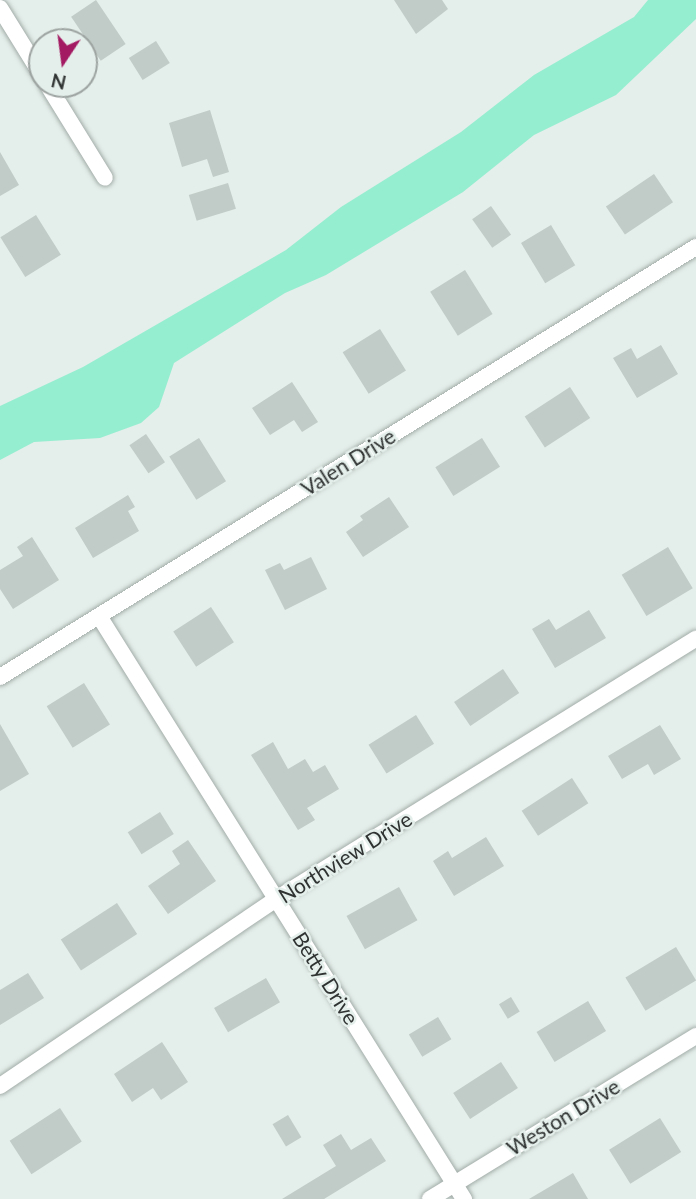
<!DOCTYPE html>
<html>
<head>
<meta charset="utf-8">
<style>
	body { margin:0 }
	#map { position:relative; width:696px; height:1199px; overflow:hidden; background:#e4eeea; font-family:Lato,sans-serif }
	div>[style] { position:absolute }
	[style*='--x'] { left:calc(var(--x)*1px); top:calc(var(--y)*1px); width:calc(var(--w)*1px); rotate:calc(var(--a)*1deg) }
	.green>* { inset:0; background:#95eed0 }
	.building>* { inset:0; background:#c1cbc7; transform-origin:0 0 }
	.roads { filter:drop-shadow(0 0 2px #a2aca8) drop-shadow(0 0 2px #a2aca8) }
	.street>* { height:16px; margin:-8px; padding:0 8px; transform-origin:8px; border-radius:8px; background:#fff }
	span { translate:-50% -50%; white-space:nowrap; text-align:center; line-height:1.15; -webkit-text-stroke:5px #e4eeea; paint-order:stroke }
	.street-label { font-size:21px; color:#2f3332 }
	.north { position:absolute; left:28px; top:28px; width:70px; height:70px; box-sizing:border-box; background:#e4eeea; border:2px solid #9ca3a0; border-radius:50%; rotate:193deg; font-size:19px; font-weight:700; line-height:28px; text-align:center; color:#2f3332 }
	.north::after { content:''; display:block; margin:auto; width:24px; height:32px; background:#a31a62; clip-path:polygon(50% 0,100% 100%,50% 72%,0 100%) }
</style>
</head>
<body>
<div id="map">
	<div class="green">
		<div style="clip-path:polygon(648px 0,696px 0,696px 19px,616px 95px,534px 135px,463px 192px,326px 275px,285px 293px,174px 363px,159px 407px,141px 423px,100px 438px,34px 442px,0 460px,0 406px,83px 367px,286px 250px,341px 207px,461px 132px,534px 75px,634px 17px)"></div>
	</div>
	<div class="building">
		<div style="left:96px;top:0;width:53px;height:30px;rotate:56deg"></div>
		<div style="clip-path:polygon(394px 0,442px 0,448px 9px,416px 34px)"></div>
		<div style="left:156px;top:41px;width:26px;height:32px;rotate:58deg"></div>
		<div style="clip-path:polygon(210px 110px,229px 172px,213px 177px,207px 159px,182px 167px,169px 123px)"></div>
		<div style="clip-path:polygon(0 152px,19px 185px,0 196px)"></div>
		<div style="left:654px;top:174px;width:34px;height:58px;rotate:56deg"></div>
		<div style="left:228px;top:183px;width:27px;height:41px;rotate:73deg"></div>
		<div style="left:491px;top:206px;width:35px;height:23px;rotate:55deg"></div>
		<div style="left:36px;top:215px;width:47px;height:42px;rotate:58deg"></div>
		<div style="left:551px;top:225px;width:47px;height:35px;rotate:59deg"></div>
		<div style="left:465px;top:270px;width:52px;height:41px;rotate:58deg"></div>
		<div style="left:380px;top:329px;width:49px;height:44px;rotate:58deg"></div>
		<div style="clip-path:polygon(661px 345px,678px 374px,637px 398px,613px 358px,631px 348px,637px 359px)"></div>
		<div style="clip-path:polygon(292px 382px,318px 422px,302px 432px,294px 420px,270px 435px,252px 408px)"></div>
		<div style="left:570px;top:387px;width:37px;height:54px;rotate:57deg"></div>
		<div style="left:146px;top:434px;width:34px;height:20px;rotate:56deg"></div>
		<div style="left:199px;top:438px;width:51px;height:35px;rotate:58deg"></div>
		<div style="left:482px;top:438px;width:34px;height:55px;rotate:58deg"></div>
		<div style="clip-path:polygon(128px 495px,135px 507px,128px 511px,139px 531px,93px 558px,75px 528px)"></div>
		<div style="clip-path:polygon(389px 497px,409px 527px,363px 557px,346px 532px,363px 520px,360px 516px)"></div>
		<div style="clip-path:polygon(32px 537px,59px 580px,13px 609px,0 589px,0 570px,23px 556px,17px 547px)"></div>
		<div style="left:668px;top:547px;width:48px;height:54px;rotate:59deg"></div>
		<div style="clip-path:polygon(311px 557px,327px 589px,285px 610px,265px 570px,280px 563px,284px 570px)"></div>
		<div style="left:211px;top:607px;width:42px;height:45px;rotate:57deg"></div>
		<div style="clip-path:polygon(589px 610px,606px 638px,555px 668px,532px 629px,549px 619px,556px 630px)"></div>
		<div style="left:503px;top:669px;width:29px;height:59px;rotate:56deg"></div>
		<div style="left:84px;top:683px;width:49px;height:44px;rotate:58deg"></div>
		<div style="left:416px;top:715px;width:34px;height:56px;rotate:58deg"></div>
		<div style="clip-path:polygon(0 724px,29px 774px,0 791px)"></div>
		<div style="clip-path:polygon(660px 725px,681px 759px,654px 775px,648px 764px,622px 779px,608px 756px)"></div>
		<div style="clip-path:polygon(273px 742px,288px 769px,305px 759px,313px 772px,325px 765px,339px 789px,307px 808px,315px 820px,298px 830px,251px 755px)"></div>
		<div style="left:572px;top:778px;width:30px;height:60px;rotate:57deg"></div>
		<div style="left:160px;top:812px;width:26px;height:38px;rotate:58deg"></div>
		<div style="clip-path:polygon(486px 837px,504px 866px,454px 896px,433px 861px,448px 851px,452px 858px)"></div>
		<div style="clip-path:polygon(188px 840px,216px 881px,168px 914px,148px 886px,180px 864px,172px 851px)"></div>
		<div style="left:399px;top:887px;width:38px;height:60px;rotate:61deg"></div>
		<div style="left:117px;top:903px;width:37px;height:67px;rotate:57deg"></div>
		<div style="left:676px;top:947px;width:39px;height:59px;rotate:59deg"></div>
		<div style="clip-path:polygon(28px 973px,44px 998px,0 1025px,0 990px)"></div>
		<div style="left:266px;top:978px;width:28px;height:60px;rotate:60deg"></div>
		<div style="left:511px;top:997px;width:17px;height:14px;rotate:59deg"></div>
		<div style="left:588px;top:1001px;width:35px;height:60px;rotate:59deg"></div>
		<div style="left:438px;top:1017px;width:26px;height:34px;rotate:59deg"></div>
		<div style="clip-path:polygon(162px 1042px,188px 1082px,161px 1100px,153px 1088px,132px 1102px,114px 1074px)"></div>
		<div style="left:501px;top:1062px;width:31px;height:57px;rotate:57deg"></div>
		<div style="left:60px;top:1108px;width:40px;height:60px;rotate:57deg"></div>
		<div style="left:288px;top:1115px;width:26px;height:18px;rotate:59deg"></div>
		<div style="left:660px;top:1118px;width:40px;height:60px;rotate:58deg"></div>
		<div style="clip-path:polygon(341px 1134px,351px 1150px,371px 1138px,386px 1161px,324px 1199px,282px 1199px,336px 1166px,323px 1145px)"></div>
		<div style="clip-path:polygon(573px 1173px,588px 1199px,529px 1199px)"></div>
	</div>
	<div class="roads">
		<div class="street">
			<div style="--x:0;--y:8;--w:80;--a:58.3"></div>
			<div style="--x:47;--y:84;--w:110;--a:58.3"></div>
			<div style="--x:99;--y:616;--w:688;--a:57.95"></div>
			<div style="--x:0;--y:677;--w:818;--a:-31.71"></div>
			<div style="--x:0;--y:1086;--w:333;--a:-34.1"></div>
			<div style="--x:276;--y:899;--w:494;--a:-31.8"></div>
			<div style="--x:430;--y:1199;--w:312;--a:-31.5"></div>
		</div>
	</div>
	<div class="street-label">
		<span style="left:348px;top:462px;rotate:-32deg">Valen Drive</span>
		<span style="left:345px;top:857px;rotate:-32deg">Northview Drive</span>
		<span style="left:326px;top:978px;rotate:58deg">Betty Drive</span>
		<span style="left:563px;top:1117px;rotate:-31deg">Weston Drive</span>
	</div>
	<div class="north">N</div>
</div>
</body>
</html>
